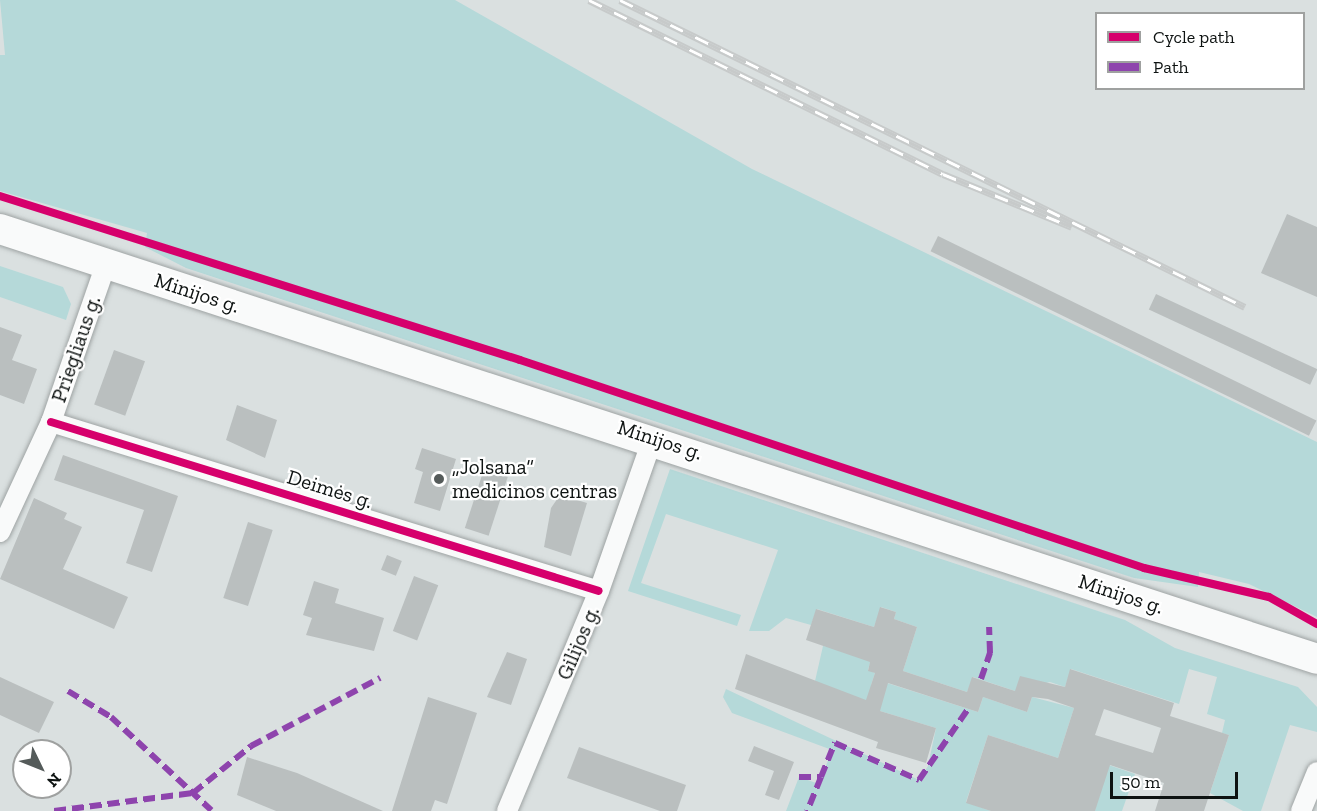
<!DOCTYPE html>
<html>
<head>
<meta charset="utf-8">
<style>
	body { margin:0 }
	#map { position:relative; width:1317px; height:811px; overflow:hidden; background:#dae0e0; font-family:"Zilla Slab",serif }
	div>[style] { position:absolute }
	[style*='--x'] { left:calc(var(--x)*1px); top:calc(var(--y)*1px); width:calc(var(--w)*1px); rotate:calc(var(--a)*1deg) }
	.green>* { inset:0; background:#b5d9d9 }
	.building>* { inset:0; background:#babfbf; transform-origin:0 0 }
	.roads { filter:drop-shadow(0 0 2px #9ea3a3) drop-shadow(0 0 2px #9ea3a3) }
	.street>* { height:20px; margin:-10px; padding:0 10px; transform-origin:10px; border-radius:10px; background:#f9fafa }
	.primary>* { height:30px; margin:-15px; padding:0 15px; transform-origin:15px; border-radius:15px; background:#f9fafa }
	.rail>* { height:7px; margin-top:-3.5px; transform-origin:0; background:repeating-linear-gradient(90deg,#fff 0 14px,#c7caca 0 28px); box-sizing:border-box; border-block:2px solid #c7caca }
	.quiet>* { height:6px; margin-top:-3px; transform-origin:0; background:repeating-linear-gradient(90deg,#8e44ad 0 12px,transparent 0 18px) }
	.cycleway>* { height:8px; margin:-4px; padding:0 4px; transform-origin:4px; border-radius:4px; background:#d6006c }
	.dots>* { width:16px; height:16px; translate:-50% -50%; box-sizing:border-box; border:3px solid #fff; border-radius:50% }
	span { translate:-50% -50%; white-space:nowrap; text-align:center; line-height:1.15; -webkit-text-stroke:4.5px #fff; paint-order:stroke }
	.street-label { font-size:21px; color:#0e1312 }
	.poi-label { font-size:21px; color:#0e1312 }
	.left { translate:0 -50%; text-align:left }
	.legend { position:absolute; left:1095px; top:12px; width:210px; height:78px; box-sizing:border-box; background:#fff; border:2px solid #9fa1a0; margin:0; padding:8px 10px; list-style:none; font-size:18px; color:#0e1312 }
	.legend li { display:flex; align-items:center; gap:12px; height:30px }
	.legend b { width:30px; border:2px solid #9fa1a0 }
	.north { position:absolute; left:12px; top:739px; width:60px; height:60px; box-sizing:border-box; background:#fff; border:2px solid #9fa1a0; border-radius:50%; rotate:133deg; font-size:16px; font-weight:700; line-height:24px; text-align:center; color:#0e1312 }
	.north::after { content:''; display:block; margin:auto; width:21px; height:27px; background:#555b5a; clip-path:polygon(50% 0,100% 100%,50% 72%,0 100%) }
	.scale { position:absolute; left:1110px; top:772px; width:128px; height:27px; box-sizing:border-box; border:3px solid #0e1312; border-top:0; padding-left:8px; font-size:18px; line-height:21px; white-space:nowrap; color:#0e1312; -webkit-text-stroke:4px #fff; paint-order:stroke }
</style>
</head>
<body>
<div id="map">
	<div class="green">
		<div style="clip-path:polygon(0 0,455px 0,752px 169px,1317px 442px,1317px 617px,1249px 584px,1199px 572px,1198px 587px,1134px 578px,186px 268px,145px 247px,147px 233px,0 191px,0 55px,5px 55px)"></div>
		<div style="clip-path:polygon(0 266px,63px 287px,71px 304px,66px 320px,0 297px)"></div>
		<div style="clip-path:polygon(670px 469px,1125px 620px,1175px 648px,1298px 687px,1317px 707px,1317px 732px,1290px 725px,1261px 811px,1243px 811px,1210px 793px,1229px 735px,1222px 733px,1225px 720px,1207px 714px,1217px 677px,1189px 669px,1179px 704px,1071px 669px,1065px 687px,1050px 682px,1015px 691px,973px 677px,967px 692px,903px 671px,917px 627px,894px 619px,896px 612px,881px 607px,874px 627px,817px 609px,811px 625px,786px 618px,769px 631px,749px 631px,778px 550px,666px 514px,641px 583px,741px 615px,737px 626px,628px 591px)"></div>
		<div style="clip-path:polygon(823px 646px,873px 652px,868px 670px,875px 673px,871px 685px,884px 690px,887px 683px,978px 712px,983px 697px,1027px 712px,1032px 697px,1074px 708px,1058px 758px,988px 735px,966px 802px,991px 811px,786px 811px,799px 777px,819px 784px,832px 750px,732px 713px,723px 697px,726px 689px,919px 780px,928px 766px,936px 728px,880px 711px,815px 681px)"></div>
		<div style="clip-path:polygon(1100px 762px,1135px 774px,1122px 811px,1095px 811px)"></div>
	</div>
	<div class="building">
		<div style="clip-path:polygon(1287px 214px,1317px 227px,1317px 297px,1261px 273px)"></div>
		<div style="left:938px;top:236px;width:421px;height:17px;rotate:26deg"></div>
		<div style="left:1156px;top:294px;width:178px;height:17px;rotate:25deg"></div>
		<div style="clip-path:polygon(0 327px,22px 335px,12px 360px,37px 369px,24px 404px,0 395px)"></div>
		<div style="left:114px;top:350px;width:33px;height:58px;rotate:20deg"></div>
		<div style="clip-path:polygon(237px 405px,277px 420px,265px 458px,226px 440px)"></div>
		<div style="clip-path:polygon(422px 448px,456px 459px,440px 511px,414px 503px,423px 472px,415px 469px)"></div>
		<div style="clip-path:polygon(63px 455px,178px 496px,152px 572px,126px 563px,144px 510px,54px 480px)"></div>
		<div style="left:484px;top:469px;width:25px;height:62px;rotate:18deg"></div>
		<div style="clip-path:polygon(560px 495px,587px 503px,571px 556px,544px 547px,551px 508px)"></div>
		<div style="clip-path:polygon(34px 498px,67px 513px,64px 519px,82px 527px,63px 569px,128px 597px,114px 629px,0 579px)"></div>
		<div style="left:248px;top:522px;width:26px;height:80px;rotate:18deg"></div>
		<div style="left:387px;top:555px;width:16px;height:16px;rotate:22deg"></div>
		<div style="left:414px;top:576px;width:26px;height:59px;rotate:21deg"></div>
		<div style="clip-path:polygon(314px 581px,339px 589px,335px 603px,384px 618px,374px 651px,306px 635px,312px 618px,303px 615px)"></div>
		<div style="clip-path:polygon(evenodd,880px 607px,896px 612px,894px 619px,917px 627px,903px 671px,967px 692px,972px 677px,1015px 691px,1020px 676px,1065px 687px,1070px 669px,1174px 703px,1170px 716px,1229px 735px,1204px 811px,1155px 811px,1164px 783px,1110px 765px,1095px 811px,991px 811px,966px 803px,988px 735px,1058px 758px,1074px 708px,1048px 699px,1032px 697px,1027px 712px,983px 697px,978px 712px,888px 683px,880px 711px,936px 728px,926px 763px,876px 748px,878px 742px,735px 689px,746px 654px,866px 700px,875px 673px,868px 671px,870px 662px,806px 640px,816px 609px,874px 627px,880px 607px,1104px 709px,1161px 728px,1153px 753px,1095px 735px,1104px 709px)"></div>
		<div style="clip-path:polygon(507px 652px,527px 659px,511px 705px,487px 697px)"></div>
		<div style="clip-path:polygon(0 677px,54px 702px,39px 733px,0 715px)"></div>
		<div style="clip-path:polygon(428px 697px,477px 713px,447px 804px,435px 800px,431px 811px,392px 811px)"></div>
		<div style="clip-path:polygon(754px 746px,794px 762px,779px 800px,765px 795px,774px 771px,748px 761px)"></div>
		<div style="clip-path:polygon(579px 747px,686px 785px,677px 811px,660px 811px,567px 778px)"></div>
		<div style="clip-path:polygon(247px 757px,297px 773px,383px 811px,276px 811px,237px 795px)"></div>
	</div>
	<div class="roads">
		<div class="street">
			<div style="--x:51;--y:422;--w:573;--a:17.14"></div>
			<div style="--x:0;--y:532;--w:121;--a:-65.1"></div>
			<div style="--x:51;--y:422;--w:167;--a:-70.8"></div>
			<div style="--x:507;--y:811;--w:238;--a:-67.3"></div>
			<div style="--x:599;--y:591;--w:162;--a:-70.6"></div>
			<div style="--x:1301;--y:811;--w:42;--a:-67.7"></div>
		</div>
		<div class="primary">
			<div style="--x:0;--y:229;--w:1385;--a:18.08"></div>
		</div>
	</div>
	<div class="rail">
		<div style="--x:589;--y:0;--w:394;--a:26.2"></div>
		<div style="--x:943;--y:174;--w:139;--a:22.3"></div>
		<div style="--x:620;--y:0;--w:696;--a:26.16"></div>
	</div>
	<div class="quiet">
		<div style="--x:981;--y:679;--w:28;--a:-71"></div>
		<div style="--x:990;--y:653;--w:26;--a:-92"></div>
		<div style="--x:68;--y:691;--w:50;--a:31.2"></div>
		<div style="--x:111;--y:717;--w:137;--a:42.9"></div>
		<div style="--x:799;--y:777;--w:22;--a:0"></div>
		<div style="--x:821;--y:777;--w:37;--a:112"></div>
		<div style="--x:821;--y:777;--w:37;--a:-68"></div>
		<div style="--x:835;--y:743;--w:92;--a:23.8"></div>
		<div style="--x:919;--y:780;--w:86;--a:-55.4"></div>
		<div style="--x:54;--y:811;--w:140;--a:-7.4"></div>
		<div style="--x:193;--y:793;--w:75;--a:-39"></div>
		<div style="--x:251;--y:746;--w:146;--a:-27.8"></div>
	</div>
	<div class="cycleway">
		<div style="--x:0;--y:196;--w:545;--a:17.5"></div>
		<div style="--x:520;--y:360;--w:658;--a:18.43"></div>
		<div style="--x:1144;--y:568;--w:128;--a:13.1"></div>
		<div style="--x:1269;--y:597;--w:55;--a:29.4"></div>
		<div style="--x:51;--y:422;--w:573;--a:17.14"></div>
	</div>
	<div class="dots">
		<div style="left:439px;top:479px;background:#555b5a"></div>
	</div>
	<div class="street-label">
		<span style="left:197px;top:293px;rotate:18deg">Minijos g.</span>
		<span style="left:76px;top:349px;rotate:-71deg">Priegliaus g.</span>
		<span style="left:660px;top:440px;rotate:18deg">Minijos g.</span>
		<span style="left:330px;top:489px;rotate:17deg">Deimės g.</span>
		<span style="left:1121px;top:594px;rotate:18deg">Minijos g.</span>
		<span style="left:578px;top:643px;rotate:-67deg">Gilijos g.</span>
	</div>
	<div class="poi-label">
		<span class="left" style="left:452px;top:479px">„Jolsana“<br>medicinos centras</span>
	</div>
	<ul class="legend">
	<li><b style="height:8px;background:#d6006c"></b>Cycle path</li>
	<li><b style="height:8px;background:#8e44ad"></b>Path</li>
	</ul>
	<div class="north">N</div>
	<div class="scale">50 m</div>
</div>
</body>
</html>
